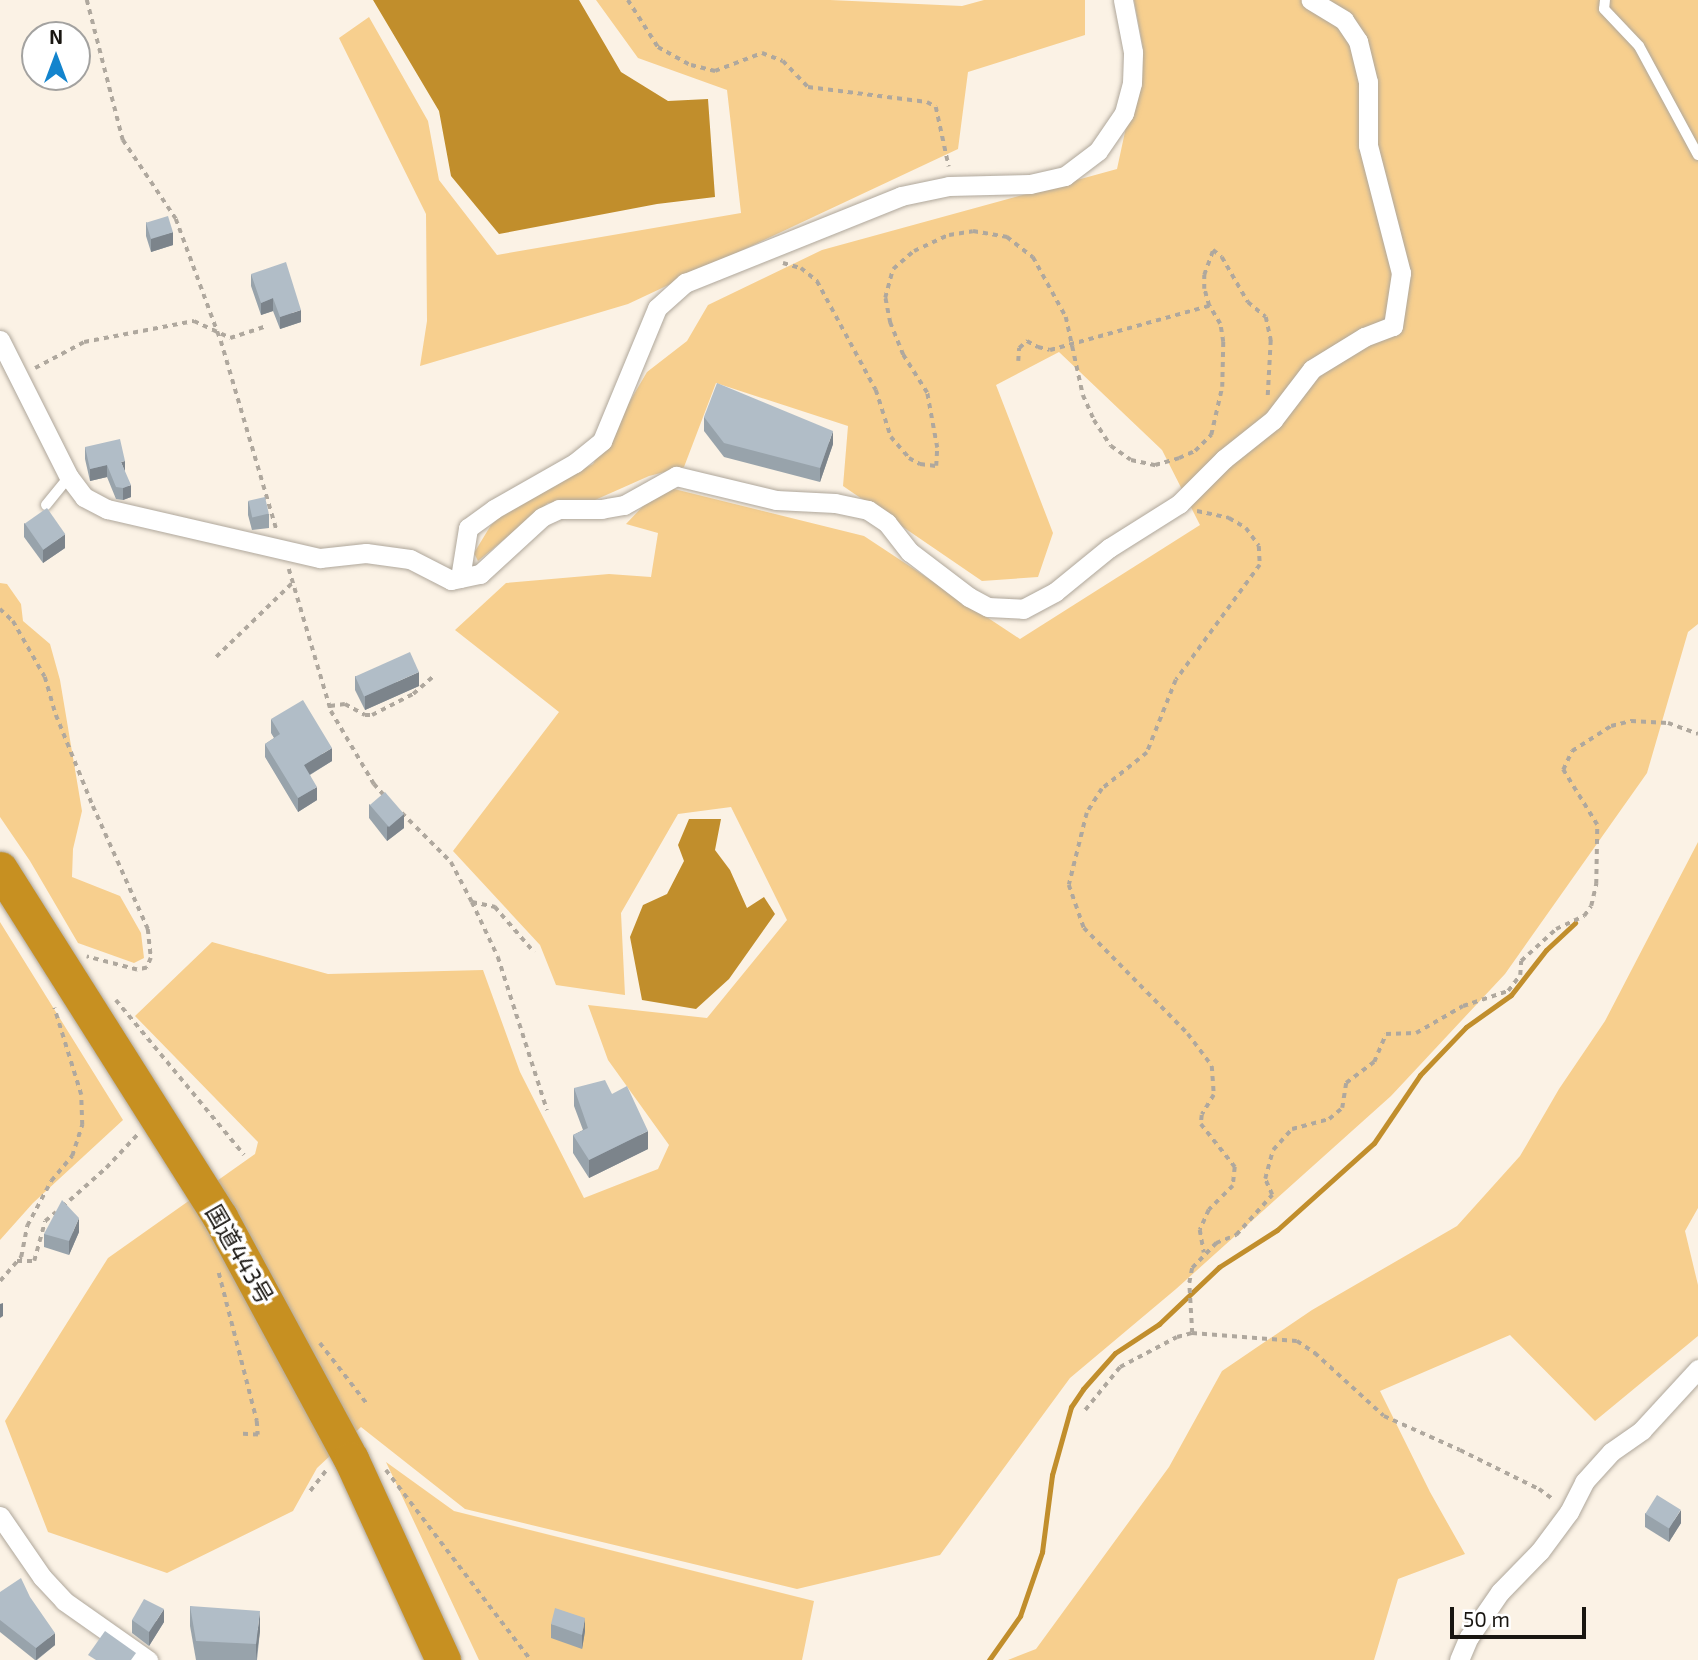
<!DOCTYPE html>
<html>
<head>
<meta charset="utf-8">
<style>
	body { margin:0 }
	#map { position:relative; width:1698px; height:1660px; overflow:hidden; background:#fbf2e5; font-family:"Exo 2","Noto Sans JP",sans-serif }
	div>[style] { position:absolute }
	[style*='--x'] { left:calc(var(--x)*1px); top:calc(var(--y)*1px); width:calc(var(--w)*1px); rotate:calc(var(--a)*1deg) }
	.green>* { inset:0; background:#f7cf8e }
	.water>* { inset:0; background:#c18e2c }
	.stream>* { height:5px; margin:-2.5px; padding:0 2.5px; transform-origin:2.5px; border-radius:2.5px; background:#c18e2c }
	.path>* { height:3.5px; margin-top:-1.75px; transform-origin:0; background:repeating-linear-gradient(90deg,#afa89e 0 5px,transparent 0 10px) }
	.roads { filter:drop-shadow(0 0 2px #afa79b) drop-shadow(0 0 2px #afa79b) }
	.lane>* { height:10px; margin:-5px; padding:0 5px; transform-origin:5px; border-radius:5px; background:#fff }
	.street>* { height:19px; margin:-9.5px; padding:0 9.5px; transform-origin:9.5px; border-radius:9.5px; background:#fff }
	.highway>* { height:35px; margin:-17.5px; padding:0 17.5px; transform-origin:17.5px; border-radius:17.5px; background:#c79021 }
	.wall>* { inset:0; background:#98a3ab }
	.shaded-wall>* { inset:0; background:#7c848b }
	.building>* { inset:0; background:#b1bdc7; transform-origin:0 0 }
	span { translate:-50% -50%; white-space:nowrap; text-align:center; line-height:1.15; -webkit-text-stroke:7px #fff; paint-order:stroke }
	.street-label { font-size:23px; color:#191611 }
	.north { position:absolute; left:21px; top:21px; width:70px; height:70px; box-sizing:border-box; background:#fff; border:2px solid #a3a2a0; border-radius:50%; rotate:0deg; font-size:19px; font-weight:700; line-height:28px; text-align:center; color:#191611 }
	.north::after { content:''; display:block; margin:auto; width:24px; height:32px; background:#1384cd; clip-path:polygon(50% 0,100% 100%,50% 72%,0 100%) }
	.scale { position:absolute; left:1450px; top:1607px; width:136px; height:32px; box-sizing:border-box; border:4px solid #191611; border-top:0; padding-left:9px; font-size:21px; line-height:24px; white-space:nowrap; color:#191611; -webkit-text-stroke:5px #fff; paint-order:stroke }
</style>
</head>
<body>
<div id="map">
	<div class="green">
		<div style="clip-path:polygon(596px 0,830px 0,962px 6px,984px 0,1085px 0,1085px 35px,968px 72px,958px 149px,628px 304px,420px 366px,427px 321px,426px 214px,339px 38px,369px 17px,428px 121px,439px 180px,497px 255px,741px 213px,727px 90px,638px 58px)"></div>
		<div style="clip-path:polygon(1134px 0,1698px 0,1698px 624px,1688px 632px,1647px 773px,1505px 974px,1391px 1096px,1176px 1289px,1070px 1378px,940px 1555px,797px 1589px,465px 1509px,361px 1427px,317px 1468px,293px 1511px,167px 1573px,48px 1532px,5px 1421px,108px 1258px,255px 1154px,258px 1142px,135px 1016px,212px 942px,328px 974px,483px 970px,520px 1072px,584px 1198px,658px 1169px,669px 1145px,608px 1060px,588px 1005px,707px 1018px,787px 920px,731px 807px,678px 814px,621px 913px,625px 995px,556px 985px,540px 945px,453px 851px,559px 712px,455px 630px,506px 583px,609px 574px,651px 577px,658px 533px,626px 524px,662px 486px,864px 536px,1020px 639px,1200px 525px,1162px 450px,1059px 352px,996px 385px,1053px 533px,1038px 577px,982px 581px,843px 486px,848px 426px,716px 383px,684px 467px,649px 476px,595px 500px,548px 503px,478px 561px,474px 553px,491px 525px,514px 504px,593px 464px,647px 372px,687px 341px,708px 305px,822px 250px,1117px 169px,1143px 48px)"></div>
		<div style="clip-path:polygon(0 583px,7px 584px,21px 604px,23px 621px,50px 644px,60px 680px,82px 811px,73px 849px,72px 877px,120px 896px,141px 933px,144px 958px,134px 963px,78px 943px,30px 861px,0 817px)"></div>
		<div style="clip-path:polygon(1698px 842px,1698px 1208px,1685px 1231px,1698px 1285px,1698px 1336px,1595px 1421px,1510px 1335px,1380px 1391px,1430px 1492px,1465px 1554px,1398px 1579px,1374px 1660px,1008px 1660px,1036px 1649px,1169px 1467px,1222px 1371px,1312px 1310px,1457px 1226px,1520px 1156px,1559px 1089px,1605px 1021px)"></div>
		<div style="clip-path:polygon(0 922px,123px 1120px,33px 1203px,0 1240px)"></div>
		<div style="clip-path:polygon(386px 1462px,454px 1511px,814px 1601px,802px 1660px,479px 1660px)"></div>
	</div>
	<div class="water">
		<div style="clip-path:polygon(373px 0,579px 0,621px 72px,668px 101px,708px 99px,715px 197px,657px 204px,499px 234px,451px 176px,439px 111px)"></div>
		<div style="clip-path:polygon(689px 819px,721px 819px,715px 850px,730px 870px,747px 908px,764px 897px,775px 914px,729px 979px,696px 1009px,642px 1000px,630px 937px,643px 905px,667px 894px,684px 861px,678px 845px)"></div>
	</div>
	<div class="stream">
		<div style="--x:989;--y:1660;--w:54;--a:-54.8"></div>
		<div style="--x:1020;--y:1616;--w:68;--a:-71"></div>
		<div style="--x:1042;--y:1552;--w:78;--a:-82.6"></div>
		<div style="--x:1052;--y:1475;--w:71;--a:-74.4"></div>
		<div style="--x:1071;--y:1407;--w:22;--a:-56"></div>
		<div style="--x:1083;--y:1389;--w:48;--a:-48.4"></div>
		<div style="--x:1115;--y:1353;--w:53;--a:-33.4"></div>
		<div style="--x:1159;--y:1324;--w:83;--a:-43.5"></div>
		<div style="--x:1219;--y:1267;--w:69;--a:-32.5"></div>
		<div style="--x:1277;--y:1230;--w:130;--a:-41.9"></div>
		<div style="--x:1374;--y:1143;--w:82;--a:-55.9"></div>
		<div style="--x:1420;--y:1075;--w:66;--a:-46.2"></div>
		<div style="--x:1466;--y:1027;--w:55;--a:-35.4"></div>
		<div style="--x:1511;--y:995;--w:57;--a:-52.1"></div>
		<div style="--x:1546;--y:950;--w:40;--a:-43"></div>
	</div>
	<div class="path">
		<div style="--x:87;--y:0;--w:145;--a:75.6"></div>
		<div style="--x:123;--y:140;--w:95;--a:56.1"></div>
		<div style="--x:176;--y:219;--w:130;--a:69.8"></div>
		<div style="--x:221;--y:341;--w:198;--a:73.6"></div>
		<div style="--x:628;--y:0;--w:56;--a:57.4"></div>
		<div style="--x:658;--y:47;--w:38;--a:29"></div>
		<div style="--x:691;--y:65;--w:25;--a:14"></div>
		<div style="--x:715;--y:71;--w:50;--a:-21"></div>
		<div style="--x:762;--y:53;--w:22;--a:21"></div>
		<div style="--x:783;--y:61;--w:36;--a:46"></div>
		<div style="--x:808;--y:87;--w:120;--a:7.2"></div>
		<div style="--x:927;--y:102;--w:10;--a:29"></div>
		<div style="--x:936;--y:107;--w:61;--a:77.8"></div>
		<div style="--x:783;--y:263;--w:19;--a:16"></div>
		<div style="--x:801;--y:268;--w:21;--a:39"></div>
		<div style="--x:817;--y:281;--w:124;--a:61.6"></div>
		<div style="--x:876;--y:390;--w:49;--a:72.3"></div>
		<div style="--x:891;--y:437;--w:28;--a:49"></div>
		<div style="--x:909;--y:458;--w:13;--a:29"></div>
		<div style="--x:920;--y:464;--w:16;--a:7"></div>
		<div style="--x:936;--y:466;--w:18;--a:-87"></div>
		<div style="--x:937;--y:448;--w:56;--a:-100.3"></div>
		<div style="--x:927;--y:393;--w:45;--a:-122.3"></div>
		<div style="--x:903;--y:355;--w:35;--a:-112"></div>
		<div style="--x:890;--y:323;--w:25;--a:-101"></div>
		<div style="--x:885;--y:298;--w:30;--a:-75"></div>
		<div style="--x:893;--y:269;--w:28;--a:-41"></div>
		<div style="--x:914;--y:251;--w:38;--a:-25"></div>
		<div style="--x:949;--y:235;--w:24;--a:-9"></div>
		<div style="--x:973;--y:231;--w:35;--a:10"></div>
		<div style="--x:1007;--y:237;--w:33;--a:38"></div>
		<div style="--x:1033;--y:257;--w:68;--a:61.2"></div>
		<div style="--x:1066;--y:317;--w:80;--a:77.7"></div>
		<div style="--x:1083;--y:395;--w:27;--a:66"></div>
		<div style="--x:1094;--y:420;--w:31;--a:57"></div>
		<div style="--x:1111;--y:446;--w:24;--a:35"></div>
		<div style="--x:1131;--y:460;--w:25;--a:12"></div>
		<div style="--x:1155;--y:465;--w:25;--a:-16"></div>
		<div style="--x:1179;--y:458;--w:17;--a:-24"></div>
		<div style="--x:1195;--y:451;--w:23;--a:-45"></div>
		<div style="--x:1211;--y:435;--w:49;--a:-77.1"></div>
		<div style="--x:1222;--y:387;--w:45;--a:-88.7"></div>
		<div style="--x:1223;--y:342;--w:18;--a:-99"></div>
		<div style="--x:1220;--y:324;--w:21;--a:-121"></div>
		<div style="--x:1209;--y:306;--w:18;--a:-106"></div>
		<div style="--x:1204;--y:289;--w:14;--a:-90"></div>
		<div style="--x:1204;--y:275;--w:27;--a:-70"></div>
		<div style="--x:1213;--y:250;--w:11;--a:38"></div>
		<div style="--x:1222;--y:257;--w:52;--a:60"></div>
		<div style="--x:1248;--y:302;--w:23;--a:40"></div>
		<div style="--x:1266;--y:317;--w:24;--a:78"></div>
		<div style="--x:1271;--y:340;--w:56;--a:93.1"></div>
		<div style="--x:1018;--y:361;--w:13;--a:-86"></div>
		<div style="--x:1019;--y:348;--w:11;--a:-41"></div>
		<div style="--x:1027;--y:341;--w:13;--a:29"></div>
		<div style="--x:1038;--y:347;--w:12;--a:14"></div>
		<div style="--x:1050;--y:350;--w:165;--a:-15.5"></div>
		<div style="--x:35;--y:368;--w:55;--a:-28"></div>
		<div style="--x:84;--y:342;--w:112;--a:-10.8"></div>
		<div style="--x:194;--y:321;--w:40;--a:25"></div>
		<div style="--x:230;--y:338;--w:38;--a:-18"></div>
		<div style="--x:1197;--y:511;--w:33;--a:12"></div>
		<div style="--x:1229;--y:518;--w:20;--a:30"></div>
		<div style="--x:1246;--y:528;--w:22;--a:54"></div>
		<div style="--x:1259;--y:546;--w:19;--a:87"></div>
		<div style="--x:1260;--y:565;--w:142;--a:126.1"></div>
		<div style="--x:1176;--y:680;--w:79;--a:111.7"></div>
		<div style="--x:1147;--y:753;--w:58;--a:141.3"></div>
		<div style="--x:1102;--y:789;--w:28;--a:122"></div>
		<div style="--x:1087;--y:813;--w:74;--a:104"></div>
		<div style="--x:1069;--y:885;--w:46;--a:70.8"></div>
		<div style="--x:1084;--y:928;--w:148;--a:45.5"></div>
		<div style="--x:1188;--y:1034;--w:40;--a:53"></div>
		<div style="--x:1212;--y:1066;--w:29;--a:86"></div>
		<div style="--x:1214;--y:1095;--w:23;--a:121"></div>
		<div style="--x:1202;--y:1115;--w:9;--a:96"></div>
		<div style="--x:1201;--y:1124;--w:55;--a:51.7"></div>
		<div style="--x:1235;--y:1167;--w:19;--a:96"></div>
		<div style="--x:1233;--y:1186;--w:34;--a:135"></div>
		<div style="--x:1209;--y:1210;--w:22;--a:114"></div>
		<div style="--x:1200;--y:1230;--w:23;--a:80"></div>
		<div style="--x:289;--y:569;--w:148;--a:73.5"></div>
		<div style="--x:331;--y:711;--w:85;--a:59.5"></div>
		<div style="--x:374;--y:784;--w:15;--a:48"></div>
		<div style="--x:0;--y:609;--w:18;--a:43"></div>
		<div style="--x:13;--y:621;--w:64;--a:60.3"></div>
		<div style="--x:45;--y:677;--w:40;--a:74"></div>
		<div style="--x:56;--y:715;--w:98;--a:67.9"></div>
		<div style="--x:93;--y:806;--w:135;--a:65.9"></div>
		<div style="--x:148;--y:929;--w:29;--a:84"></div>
		<div style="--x:151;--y:958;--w:11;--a:112"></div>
		<div style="--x:147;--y:968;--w:10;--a:169"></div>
		<div style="--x:137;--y:970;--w:52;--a:-165.4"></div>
		<div style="--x:216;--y:657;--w:107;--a:-44.2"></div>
		<div style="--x:330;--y:706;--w:15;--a:-8"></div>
		<div style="--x:345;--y:704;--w:23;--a:29"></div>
		<div style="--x:365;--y:715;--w:7;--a:0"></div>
		<div style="--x:372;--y:715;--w:46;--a:-27.1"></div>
		<div style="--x:413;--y:694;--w:28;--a:-41"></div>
		<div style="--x:402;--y:813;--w:69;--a:45"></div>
		<div style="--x:451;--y:862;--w:45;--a:62.3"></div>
		<div style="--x:472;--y:902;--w:61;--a:64.7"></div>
		<div style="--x:498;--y:957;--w:161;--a:72.2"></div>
		<div style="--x:472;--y:902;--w:24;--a:12"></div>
		<div style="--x:495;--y:907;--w:60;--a:49.1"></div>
		<div style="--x:116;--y:1000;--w:201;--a:50.4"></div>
		<div style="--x:62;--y:1207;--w:59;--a:-41.6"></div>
		<div style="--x:106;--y:1168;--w:45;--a:-46.8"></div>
		<div style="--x:17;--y:1261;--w:17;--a:0"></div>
		<div style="--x:34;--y:1261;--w:41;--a:-74.6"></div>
		<div style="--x:45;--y:1221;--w:14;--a:-39"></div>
		<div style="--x:219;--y:1273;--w:153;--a:75.6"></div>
		<div style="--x:257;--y:1421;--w:14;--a:86"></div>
		<div style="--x:258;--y:1435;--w:19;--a:-177"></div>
		<div style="--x:0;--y:1281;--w:32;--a:-49"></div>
		<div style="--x:21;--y:1257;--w:32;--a:-79"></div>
		<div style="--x:27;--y:1226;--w:51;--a:-61.9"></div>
		<div style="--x:51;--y:1181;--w:33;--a:-50"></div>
		<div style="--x:72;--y:1156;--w:33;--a:-72"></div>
		<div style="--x:82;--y:1125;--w:30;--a:-92"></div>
		<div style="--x:81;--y:1095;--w:91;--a:-107.2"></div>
		<div style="--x:1192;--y:1333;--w:50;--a:-93.4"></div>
		<div style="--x:1189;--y:1283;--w:15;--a:-79"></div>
		<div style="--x:1192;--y:1268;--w:35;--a:-46"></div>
		<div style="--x:1216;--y:1243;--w:22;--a:-22"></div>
		<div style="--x:1236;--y:1235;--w:54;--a:-48"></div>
		<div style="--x:1272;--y:1195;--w:17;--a:-114"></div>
		<div style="--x:1265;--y:1179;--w:30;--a:-75"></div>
		<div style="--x:1273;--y:1150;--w:28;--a:-48"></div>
		<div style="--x:1292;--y:1129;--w:38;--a:-15"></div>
		<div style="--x:1329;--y:1119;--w:17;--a:-40"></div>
		<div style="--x:1342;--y:1108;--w:25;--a:-81"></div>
		<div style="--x:1346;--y:1083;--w:35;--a:-37"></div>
		<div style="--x:1374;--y:1062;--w:30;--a:-67"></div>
		<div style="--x:1386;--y:1034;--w:30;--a:-2"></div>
		<div style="--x:1416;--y:1033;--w:54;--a:-29.9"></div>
		<div style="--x:1463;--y:1006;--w:47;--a:-18.4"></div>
		<div style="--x:1508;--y:991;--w:20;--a:-53"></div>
		<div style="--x:1520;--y:975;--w:14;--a:-86"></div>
		<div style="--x:1521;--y:961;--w:47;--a:-42.4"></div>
		<div style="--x:1556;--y:929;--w:31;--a:-25"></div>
		<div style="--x:1584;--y:916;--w:12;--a:-55"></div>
		<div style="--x:1591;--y:906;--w:23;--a:-77"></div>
		<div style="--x:1596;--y:884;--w:59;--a:-89"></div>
		<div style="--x:1597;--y:825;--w:65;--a:-121.7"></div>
		<div style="--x:1563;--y:770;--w:21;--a:-65"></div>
		<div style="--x:1572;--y:751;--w:46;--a:-32.7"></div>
		<div style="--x:1611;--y:726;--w:21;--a:-14"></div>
		<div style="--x:1631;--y:721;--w:37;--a:3"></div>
		<div style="--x:1668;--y:723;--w:32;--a:20"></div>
		<div style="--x:320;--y:1343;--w:78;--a:52.3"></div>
		<div style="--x:1085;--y:1410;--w:55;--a:-50.9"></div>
		<div style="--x:1120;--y:1367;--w:64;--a:-27.8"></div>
		<div style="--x:1177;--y:1337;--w:16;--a:-15"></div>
		<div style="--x:1192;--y:1333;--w:105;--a:4.4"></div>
		<div style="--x:1297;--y:1341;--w:22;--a:34"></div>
		<div style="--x:1315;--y:1353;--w:93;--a:42.4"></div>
		<div style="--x:1384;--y:1416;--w:83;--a:24.1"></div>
		<div style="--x:1460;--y:1450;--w:88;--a:26.3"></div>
		<div style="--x:1539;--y:1489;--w:19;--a:36"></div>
		<div style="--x:386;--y:1470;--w:239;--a:52.7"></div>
		<div style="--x:310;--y:1491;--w:28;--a:-52"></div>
	</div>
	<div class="roads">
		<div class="lane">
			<div style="--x:1605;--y:0;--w:9;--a:96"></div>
			<div style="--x:1604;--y:9;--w:51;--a:46.6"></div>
			<div style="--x:1639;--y:46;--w:124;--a:61.6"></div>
			<div style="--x:46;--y:505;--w:36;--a:-51"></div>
		</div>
		<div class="street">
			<div style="--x:0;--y:340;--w:153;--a:63.3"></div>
			<div style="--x:69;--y:477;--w:25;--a:53"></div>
			<div style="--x:84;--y:497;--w:26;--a:28"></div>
			<div style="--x:107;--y:509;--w:219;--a:13"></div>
			<div style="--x:320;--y:558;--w:46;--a:-6.2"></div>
			<div style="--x:366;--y:553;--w:44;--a:7.8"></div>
			<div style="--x:410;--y:559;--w:46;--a:27.1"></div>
			<div style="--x:451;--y:580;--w:30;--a:-12"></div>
			<div style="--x:480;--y:574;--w:84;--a:-42.6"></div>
			<div style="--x:542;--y:517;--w:19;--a:-25"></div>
			<div style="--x:559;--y:509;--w:42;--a:0"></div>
			<div style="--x:601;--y:509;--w:23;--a:-10"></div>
			<div style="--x:624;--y:505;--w:60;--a:-29.1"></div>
			<div style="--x:676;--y:476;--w:103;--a:13.5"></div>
			<div style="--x:776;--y:500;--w:59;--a:2.9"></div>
			<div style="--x:835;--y:503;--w:34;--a:12"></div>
			<div style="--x:868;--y:510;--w:23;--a:34"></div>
			<div style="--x:887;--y:523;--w:37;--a:52"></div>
			<div style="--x:910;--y:552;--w:74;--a:37.3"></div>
			<div style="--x:969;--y:597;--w:21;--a:28"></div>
			<div style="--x:988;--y:607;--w:35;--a:3"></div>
			<div style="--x:1023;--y:609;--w:36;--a:-28"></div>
			<div style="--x:1055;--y:592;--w:70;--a:-39.2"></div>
			<div style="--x:1109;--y:548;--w:83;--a:-32.2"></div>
			<div style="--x:1179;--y:504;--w:64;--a:-45"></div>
			<div style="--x:1224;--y:459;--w:63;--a:-38.5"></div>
			<div style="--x:1273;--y:420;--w:64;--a:-52.6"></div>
			<div style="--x:1312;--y:369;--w:61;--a:-31.6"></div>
			<div style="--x:1364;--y:337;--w:31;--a:-21"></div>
			<div style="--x:1393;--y:326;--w:54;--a:-81.4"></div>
			<div style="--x:1401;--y:273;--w:132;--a:-104.5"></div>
			<div style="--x:1368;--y:145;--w:63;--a:-90"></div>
			<div style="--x:1368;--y:82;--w:42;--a:-103.7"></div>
			<div style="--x:1358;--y:41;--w:25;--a:-124"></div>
			<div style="--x:1344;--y:20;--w:39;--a:-149"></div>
			<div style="--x:460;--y:578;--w:51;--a:-80.9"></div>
			<div style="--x:468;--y:528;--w:32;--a:-36"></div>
			<div style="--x:494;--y:509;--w:93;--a:-29.6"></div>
			<div style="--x:575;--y:463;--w:35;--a:-39"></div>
			<div style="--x:602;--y:441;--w:144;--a:-67.5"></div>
			<div style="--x:657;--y:308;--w:38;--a:-42"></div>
			<div style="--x:685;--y:283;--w:233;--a:-21.9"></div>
			<div style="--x:901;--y:196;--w:49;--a:-11.8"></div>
			<div style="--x:949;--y:186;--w:81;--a:-1.4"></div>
			<div style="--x:1030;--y:184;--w:36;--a:-13"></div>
			<div style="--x:1065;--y:176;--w:41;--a:-37.1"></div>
			<div style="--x:1098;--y:151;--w:46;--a:-55.6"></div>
			<div style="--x:1124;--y:113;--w:31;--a:-75"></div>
			<div style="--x:1132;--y:83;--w:31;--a:-88"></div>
			<div style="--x:1133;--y:52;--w:53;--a:-100.9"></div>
			<div style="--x:0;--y:1516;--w:74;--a:55.5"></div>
			<div style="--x:42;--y:1577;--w:33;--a:47"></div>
			<div style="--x:64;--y:1601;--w:103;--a:35.1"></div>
			<div style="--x:1459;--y:1660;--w:25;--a:-67"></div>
			<div style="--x:1469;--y:1637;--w:55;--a:-55.4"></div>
			<div style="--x:1500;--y:1592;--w:57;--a:-45.7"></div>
			<div style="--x:1540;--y:1551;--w:49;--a:-53.4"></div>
			<div style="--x:1569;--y:1512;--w:34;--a:-63"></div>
			<div style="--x:1584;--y:1482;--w:40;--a:-48"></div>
			<div style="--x:1611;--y:1452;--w:38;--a:-35"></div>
			<div style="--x:1642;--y:1430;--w:83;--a:-47.4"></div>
		</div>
		<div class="highway">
			<div style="--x:0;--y:869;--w:412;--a:57.7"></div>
			<div style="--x:220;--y:1217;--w:275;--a:61.6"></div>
			<div style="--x:351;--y:1459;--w:221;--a:65.4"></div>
		</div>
	</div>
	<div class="wall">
		<div style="clip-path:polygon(146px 222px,173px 245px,151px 252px,146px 236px)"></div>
		<div style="clip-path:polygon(251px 274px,301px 322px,280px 329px,273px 311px,261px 315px,251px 286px)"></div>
		<div style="clip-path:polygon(704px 417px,833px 444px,820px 482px,724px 457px,704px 431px)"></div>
		<div style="clip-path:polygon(85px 447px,125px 473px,131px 497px,123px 500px,116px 499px,107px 477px,90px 481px,85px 459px)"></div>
		<div style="clip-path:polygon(248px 501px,269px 514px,269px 528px,252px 530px,248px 515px)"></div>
		<div style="clip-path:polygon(24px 523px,65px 548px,43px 563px,24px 537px)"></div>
		<div style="clip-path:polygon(355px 676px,419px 686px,365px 710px,355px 690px)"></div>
		<div style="clip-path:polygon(271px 719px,332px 761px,310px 775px,317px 800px,298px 812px,265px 757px,265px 744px,274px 738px,271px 733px)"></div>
		<div style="clip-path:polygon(369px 804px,404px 828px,387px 841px,369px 818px)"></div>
		<div style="clip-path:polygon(574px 1088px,612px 1094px,648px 1149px,589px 1178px,573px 1153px,573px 1135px,583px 1130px,574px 1106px)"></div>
		<div style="clip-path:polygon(79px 1232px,69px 1255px,44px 1247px,44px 1234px)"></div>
		<div style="clip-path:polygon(1645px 1513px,1681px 1523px,1669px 1542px,1645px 1527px)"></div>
		<div style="clip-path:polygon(0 1592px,55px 1645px,37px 1660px,35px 1660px,0 1632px)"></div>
		<div style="clip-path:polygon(190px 1606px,260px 1631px,257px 1660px,196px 1660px,190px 1626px)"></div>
		<div style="clip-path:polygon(132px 1620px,164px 1622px,149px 1646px,132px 1633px)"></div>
		<div style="clip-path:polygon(551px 1624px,585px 1631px,582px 1649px,551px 1638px)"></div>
	</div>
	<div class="shaded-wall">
		<div style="clip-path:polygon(173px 232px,173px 245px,151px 252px,151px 238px)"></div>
		<div style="clip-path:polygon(273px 298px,273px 311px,261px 315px,261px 303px)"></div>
		<div style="clip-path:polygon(301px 310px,301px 322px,280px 329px,280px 317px)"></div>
		<div style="clip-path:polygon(833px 431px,833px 444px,820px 482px,820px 468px)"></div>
		<div style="clip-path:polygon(125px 461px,125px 472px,121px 462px)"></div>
		<div style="clip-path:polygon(107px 465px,107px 477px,90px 481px,90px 469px)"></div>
		<div style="clip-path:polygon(131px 485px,131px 497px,123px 500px,123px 488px)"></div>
		<div style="clip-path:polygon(65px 534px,65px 548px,43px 563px,43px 550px)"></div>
		<div style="clip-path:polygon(419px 672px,419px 686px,365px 710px,365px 696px)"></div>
		<div style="clip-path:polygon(332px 748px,332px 761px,304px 778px,304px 765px)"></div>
		<div style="clip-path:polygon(317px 787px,317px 800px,298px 812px,298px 798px)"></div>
		<div style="clip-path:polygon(404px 814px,404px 828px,387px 841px,387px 827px)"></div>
		<div style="clip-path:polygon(648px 1131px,648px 1149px,589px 1178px,589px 1160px)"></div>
		<div style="clip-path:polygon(79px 1218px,79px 1232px,69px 1255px,69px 1241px)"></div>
		<div style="clip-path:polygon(3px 1303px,3px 1316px,0 1318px,0 1304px)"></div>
		<div style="clip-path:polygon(1681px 1510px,1681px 1523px,1669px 1542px,1669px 1528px)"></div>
		<div style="clip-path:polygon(164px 1609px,164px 1622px,149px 1646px,149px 1632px)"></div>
		<div style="clip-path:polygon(260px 1611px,260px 1631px,256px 1660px,256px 1644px)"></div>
		<div style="clip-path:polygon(585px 1618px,585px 1631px,582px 1649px,582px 1635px)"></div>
		<div style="clip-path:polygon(55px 1633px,55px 1645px,36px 1660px,36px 1648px)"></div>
	</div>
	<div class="building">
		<div style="left:168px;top:216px;width:17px;height:23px;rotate:73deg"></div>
		<div style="clip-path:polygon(286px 262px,301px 310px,280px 317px,273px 298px,261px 303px,251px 274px)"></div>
		<div style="clip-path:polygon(717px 383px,833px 431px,820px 468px,724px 443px,704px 417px)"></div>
		<div style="clip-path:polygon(120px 439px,125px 461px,121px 462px,131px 485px,123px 488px,116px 487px,107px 465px,90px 469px,85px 447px)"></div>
		<div style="left:265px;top:497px;width:17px;height:17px;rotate:77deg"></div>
		<div style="left:47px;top:508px;width:32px;height:27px;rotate:55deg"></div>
		<div style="left:410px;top:652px;width:22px;height:60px;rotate:66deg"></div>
		<div style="clip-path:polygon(303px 700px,332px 748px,304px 765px,317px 787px,298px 798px,265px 744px,280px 734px,271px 719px)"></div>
		<div style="left:385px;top:792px;width:29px;height:20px;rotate:49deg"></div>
		<div style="clip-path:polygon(605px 1080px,612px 1094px,627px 1086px,648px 1131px,589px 1160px,573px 1135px,588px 1128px,574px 1088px)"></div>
		<div style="clip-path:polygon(62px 1200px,79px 1218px,69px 1241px,44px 1234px)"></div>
		<div style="left:1657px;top:1495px;width:28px;height:22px;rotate:32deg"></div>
		<div style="clip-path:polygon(21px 1578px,30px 1597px,55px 1633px,36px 1648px,0 1620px,0 1592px)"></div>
		<div style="clip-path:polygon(144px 1599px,164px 1609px,149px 1632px,132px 1620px)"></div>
		<div style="clip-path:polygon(190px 1606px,260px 1611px,256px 1644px,196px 1641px)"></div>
		<div style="clip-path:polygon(555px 1608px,585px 1618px,582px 1635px,551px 1624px)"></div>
		<div style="clip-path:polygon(105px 1631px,136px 1653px,131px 1660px,96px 1660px,88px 1655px)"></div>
	</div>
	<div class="street-label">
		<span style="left:240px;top:1254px;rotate:60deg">国道443号</span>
	</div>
	<div class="north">N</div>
	<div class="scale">50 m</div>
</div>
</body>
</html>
